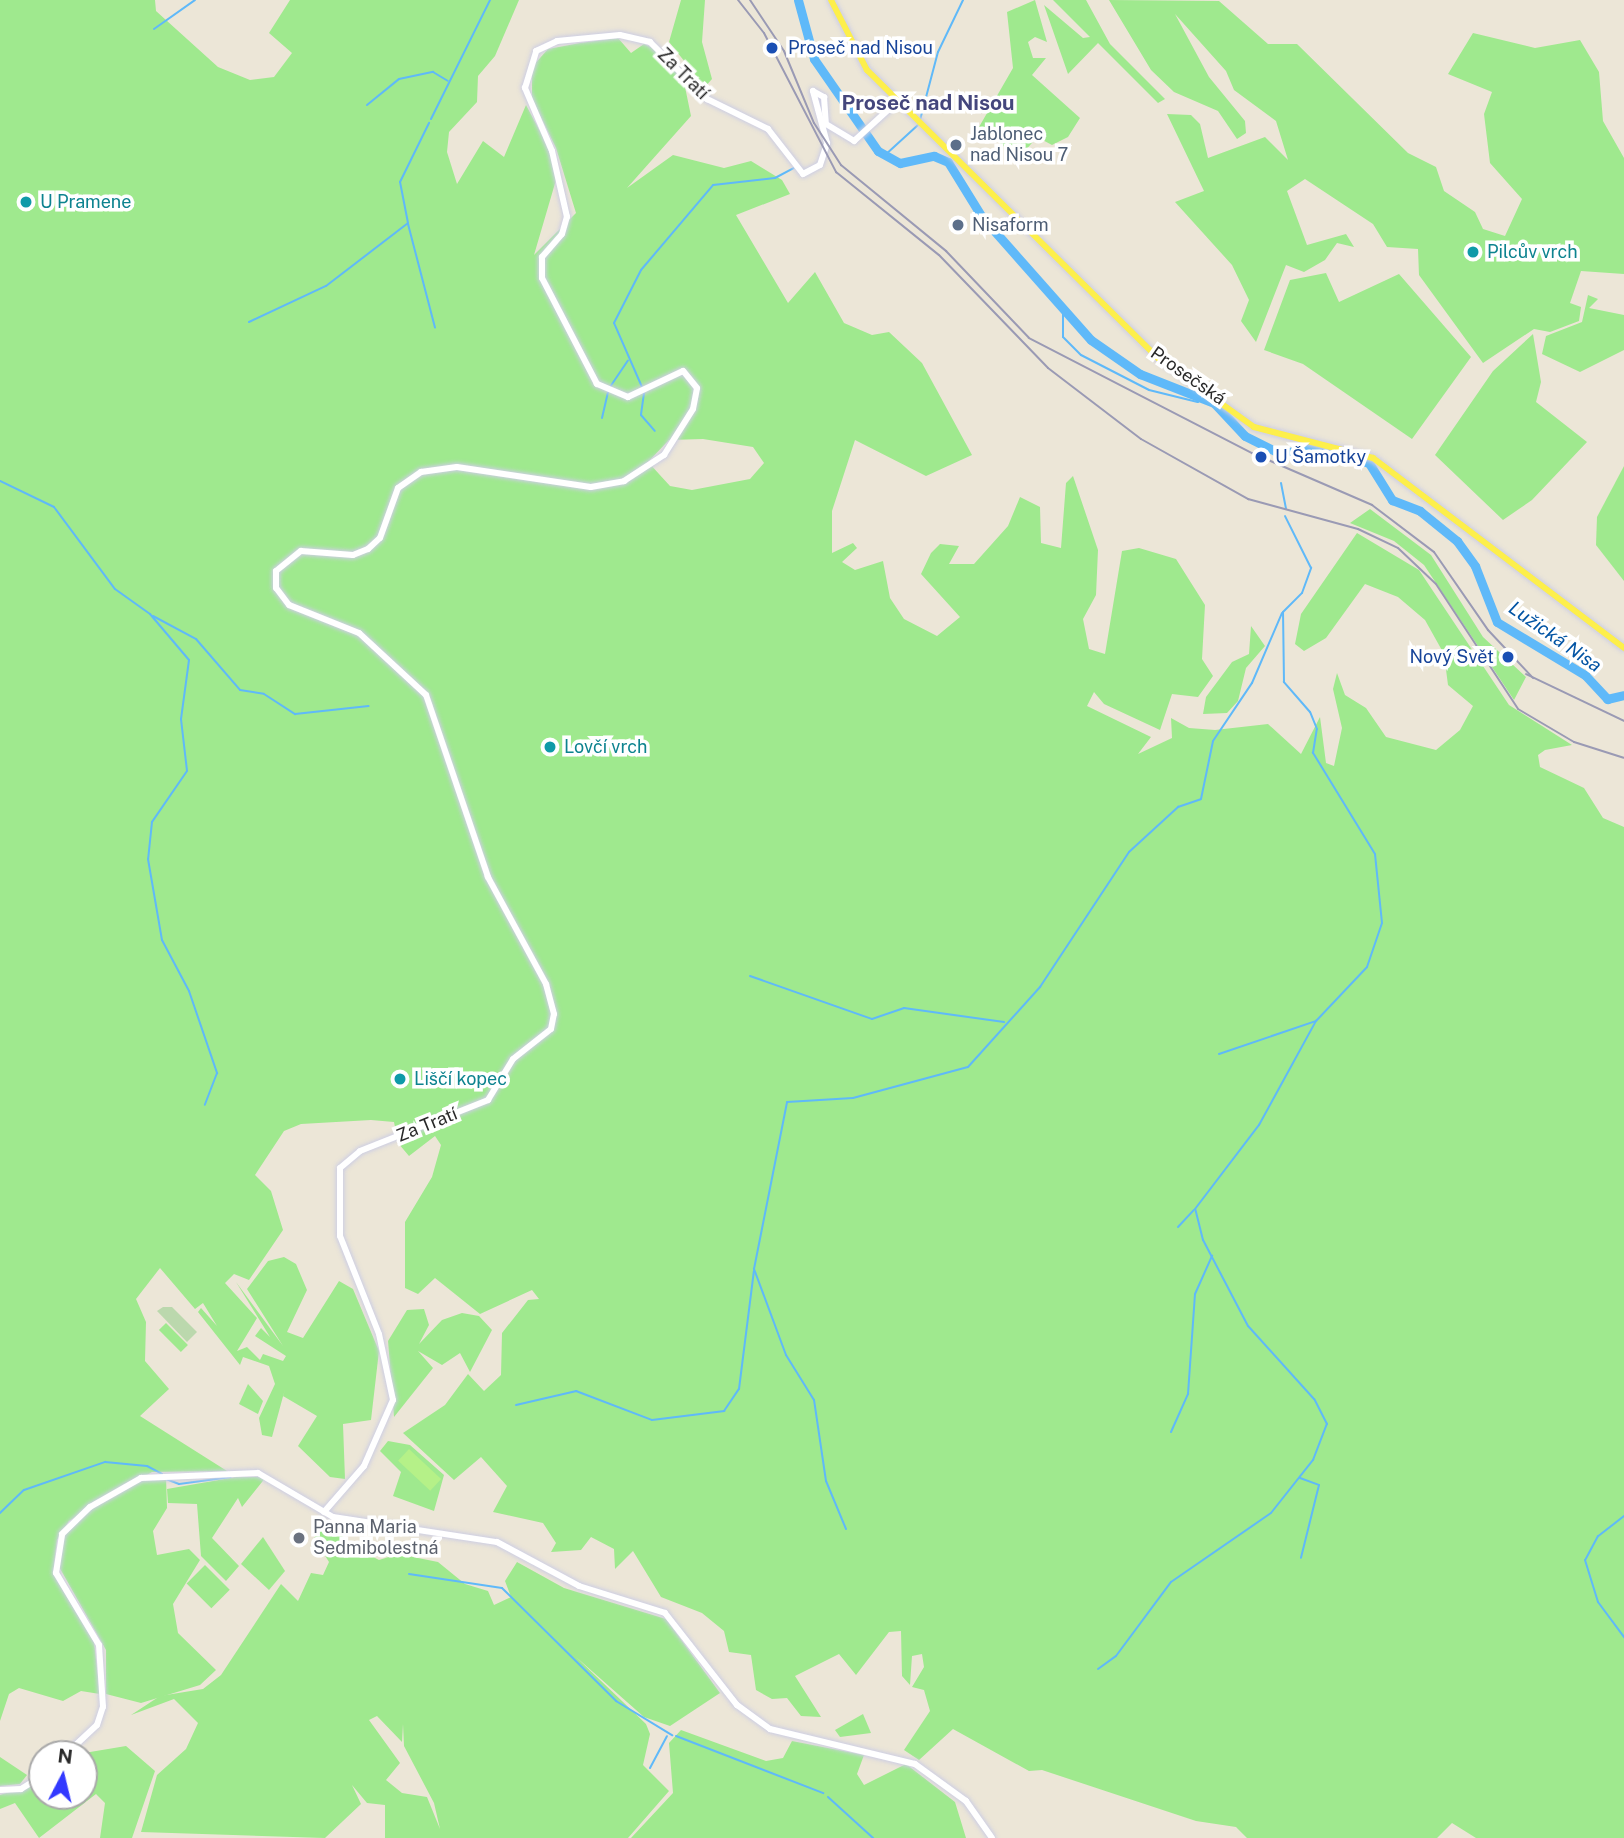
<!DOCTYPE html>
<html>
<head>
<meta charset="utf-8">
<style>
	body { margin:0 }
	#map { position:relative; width:1624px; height:1838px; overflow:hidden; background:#ece6d7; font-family:"Public Sans",sans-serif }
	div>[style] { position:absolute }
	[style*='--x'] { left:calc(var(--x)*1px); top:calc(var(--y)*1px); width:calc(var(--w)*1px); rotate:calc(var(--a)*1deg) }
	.green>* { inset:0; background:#9fe98e; transform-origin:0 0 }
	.cemetery>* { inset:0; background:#bbd8ad }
	.pitch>* { inset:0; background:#b5f188; transform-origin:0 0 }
	.stream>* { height:2px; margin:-1px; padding:0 1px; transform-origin:1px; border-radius:1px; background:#5fb9f9 }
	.river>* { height:9px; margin:-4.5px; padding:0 4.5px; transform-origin:4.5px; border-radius:4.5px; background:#5fb9f9 }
	.roads { filter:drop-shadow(0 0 2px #cdcee3) drop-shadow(0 0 2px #cdcee3) }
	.secondary>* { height:6px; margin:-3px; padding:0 3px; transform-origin:3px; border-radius:3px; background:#fff }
	.primary>* { height:6px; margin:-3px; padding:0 3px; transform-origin:3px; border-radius:3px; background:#fdef4b }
	.tram>* { height:2px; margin:-1px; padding:0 1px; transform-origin:1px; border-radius:1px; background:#9a9ab4 }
	.rail>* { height:2px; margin:-1px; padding:0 1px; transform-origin:1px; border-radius:1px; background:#9a9ab4 }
	.dots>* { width:19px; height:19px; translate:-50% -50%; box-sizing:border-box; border:4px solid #fff; border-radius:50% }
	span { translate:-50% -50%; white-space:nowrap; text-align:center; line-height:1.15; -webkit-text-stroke:7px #fff; paint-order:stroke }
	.transit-label { font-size:18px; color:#164399 }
	.left { translate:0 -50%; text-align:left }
	.right { translate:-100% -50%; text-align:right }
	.street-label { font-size:18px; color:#282828 }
	.service-label { font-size:18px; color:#4e5e75 }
	.culture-label { font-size:18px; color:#0d838f }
	.worship-label { font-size:18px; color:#5b616d }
	.water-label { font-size:19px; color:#0153a3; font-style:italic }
	.quarter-label { font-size:21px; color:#44467c; font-weight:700 }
	.north { position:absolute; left:28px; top:1740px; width:70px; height:70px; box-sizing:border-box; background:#fff; border:2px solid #a9a9a9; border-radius:50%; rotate:7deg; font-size:19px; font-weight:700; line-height:28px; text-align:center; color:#282828 }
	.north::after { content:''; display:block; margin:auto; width:24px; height:32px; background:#3239ff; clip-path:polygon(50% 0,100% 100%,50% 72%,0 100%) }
</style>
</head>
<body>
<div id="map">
	<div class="green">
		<div style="clip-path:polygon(evenodd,0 0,155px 0,156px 11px,218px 67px,250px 80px,274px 77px,292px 53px,269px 33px,290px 0,519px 0,495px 56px,478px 76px,477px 102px,449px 132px,447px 152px,457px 184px,483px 141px,504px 157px,526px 105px,550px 150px,556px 180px,534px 255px,576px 213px,556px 148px,532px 99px,532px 67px,548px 49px,580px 43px,618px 38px,631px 53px,644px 44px,657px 50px,684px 82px,691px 116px,627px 188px,673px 155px,724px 168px,751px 161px,782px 180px,790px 194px,736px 215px,788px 303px,815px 272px,844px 323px,872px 335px,889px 332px,922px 363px,972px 455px,926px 476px,855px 440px,832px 511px,832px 553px,853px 543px,857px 548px,842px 562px,855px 570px,883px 561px,890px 598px,904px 619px,937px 636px,960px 617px,921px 574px,931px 553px,940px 544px,959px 546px,949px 564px,974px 564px,1008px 526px,1020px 497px,1040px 507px,1041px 543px,1061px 548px,1066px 483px,1073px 476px,1098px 550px,1096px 595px,1083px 619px,1089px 649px,1105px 654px,1122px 551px,1139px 548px,1176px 559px,1205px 605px,1202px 659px,1213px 676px,1198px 697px,1172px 694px,1160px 730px,1104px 704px,1094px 692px,1087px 706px,1151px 737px,1138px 754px,1172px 738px,1171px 718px,1189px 728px,1215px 730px,1268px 724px,1301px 754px,1320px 717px,1326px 763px,1334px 766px,1342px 728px,1333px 689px,1337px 673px,1345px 695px,1366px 708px,1386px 737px,1436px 750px,1460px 730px,1473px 706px,1448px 685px,1444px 654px,1425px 620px,1398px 597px,1365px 584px,1326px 638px,1304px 651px,1295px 644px,1301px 614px,1357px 533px,1419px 570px,1509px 705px,1572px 745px,1545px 750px,1538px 755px,1540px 767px,1584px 788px,1603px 818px,1624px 827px,1624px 1838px,1476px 1838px,1452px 1823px,1437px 1838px,1247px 1838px,1236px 1827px,1196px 1821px,1042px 1770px,1029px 1771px,953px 1729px,919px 1760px,904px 1750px,930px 1711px,924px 1690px,912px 1687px,924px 1667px,922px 1654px,912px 1656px,910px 1685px,902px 1676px,901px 1631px,889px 1632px,856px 1675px,839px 1654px,795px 1676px,821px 1717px,801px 1716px,787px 1698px,772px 1699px,756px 1690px,751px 1655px,729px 1652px,724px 1631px,702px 1613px,661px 1597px,633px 1551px,615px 1569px,614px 1549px,591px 1537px,581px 1550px,551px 1552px,556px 1543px,543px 1523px,493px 1512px,507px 1486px,481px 1457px,454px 1480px,403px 1433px,445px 1405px,468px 1374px,484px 1391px,501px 1375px,502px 1333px,528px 1300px,539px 1299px,532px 1290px,480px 1314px,435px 1278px,418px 1294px,405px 1288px,405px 1222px,432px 1177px,441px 1145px,435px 1136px,409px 1156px,398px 1143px,394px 1122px,371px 1120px,301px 1124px,284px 1131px,255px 1175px,271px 1191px,283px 1230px,249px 1280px,234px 1274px,225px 1283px,257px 1318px,237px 1351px,247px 1347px,260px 1360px,263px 1354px,283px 1361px,286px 1356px,255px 1336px,261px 1328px,270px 1337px,236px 1282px,283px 1346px,247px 1289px,268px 1261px,284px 1257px,296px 1264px,307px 1290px,287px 1332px,303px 1338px,339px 1281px,353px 1289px,379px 1351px,371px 1420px,343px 1424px,345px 1479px,330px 1477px,298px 1446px,317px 1416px,283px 1396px,285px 1389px,272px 1437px,262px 1435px,259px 1418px,275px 1384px,269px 1366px,243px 1357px,240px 1365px,198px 1312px,201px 1308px,217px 1326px,203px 1303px,195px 1309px,160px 1268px,136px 1299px,146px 1322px,145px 1361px,169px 1389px,140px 1416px,227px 1471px,152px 1472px,69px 1521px,57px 1540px,53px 1574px,94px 1642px,100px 1694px,81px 1691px,63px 1701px,19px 1688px,9px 1694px,0 1721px,0 0,703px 439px,753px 447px,764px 463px,750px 479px,692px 490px,670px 486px,648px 462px,669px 440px,703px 439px)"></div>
		<div style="clip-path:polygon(681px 0,705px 0,702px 42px,712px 79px,705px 87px,669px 42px)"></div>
		<div style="clip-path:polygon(1035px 0,1047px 42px,1035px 37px,1028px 42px,1033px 58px,1046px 58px,1032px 75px,1080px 118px,1068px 137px,1052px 145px,1037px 137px,1019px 158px,979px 127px,1013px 68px,1007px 12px)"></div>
		<div style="clip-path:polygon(1053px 0,1086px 0,1110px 44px,1165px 99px,1158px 103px,1098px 43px,1068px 74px,1044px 5px,1083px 38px,1090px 37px)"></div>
		<div style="clip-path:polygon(1109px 0,1219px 1px,1268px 44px,1297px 44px,1408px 153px,1436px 167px,1444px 191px,1475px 212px,1483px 229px,1505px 236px,1522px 199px,1490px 163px,1484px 114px,1492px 92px,1448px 74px,1473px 33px,1535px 48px,1580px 40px,1599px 72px,1603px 121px,1624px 158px,1624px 274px,1581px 271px,1570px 303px,1581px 307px,1579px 321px,1550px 332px,1534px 329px,1483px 363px,1419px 275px,1418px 249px,1387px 247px,1373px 224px,1305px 179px,1287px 191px,1307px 245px,1346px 234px,1354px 247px,1337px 243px,1325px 260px,1304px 272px,1286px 265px,1256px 342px,1241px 321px,1249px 300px,1232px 265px,1175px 202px,1204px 191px,1167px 114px,1191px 115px,1200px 124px,1208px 158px,1265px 137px,1288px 160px,1276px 121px,1234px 90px,1226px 71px,1175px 14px,1209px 77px,1245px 121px,1246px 133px,1237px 139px,1218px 111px,1174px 92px,1151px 70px)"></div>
		<div style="clip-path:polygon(1326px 273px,1339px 302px,1399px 274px,1471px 357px,1412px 439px,1303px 364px,1264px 350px,1290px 280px)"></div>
		<div style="clip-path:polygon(1588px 295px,1598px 299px,1589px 308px,1624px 315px,1624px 350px,1580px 372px,1542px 354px,1546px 336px,1582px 322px)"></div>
		<div style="clip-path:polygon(1533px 334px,1541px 382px,1536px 402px,1587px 442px,1532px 500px,1503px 520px,1435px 455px,1493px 371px)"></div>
		<div style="clip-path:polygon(1624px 466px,1624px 581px,1596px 545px,1597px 517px)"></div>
		<div style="clip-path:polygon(1370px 509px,1431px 555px,1483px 637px,1526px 677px,1514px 700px,1424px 565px,1394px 541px,1350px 523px)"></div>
		<div style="clip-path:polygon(1251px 626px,1265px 646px,1246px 668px,1238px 701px,1227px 713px,1203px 714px,1206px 697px,1232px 662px,1249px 654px)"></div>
		<div style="clip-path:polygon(424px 1309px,429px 1325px,419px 1344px,442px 1320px,462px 1313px,479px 1316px,492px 1330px,470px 1372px,460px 1353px,442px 1365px,418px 1351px,433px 1368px,394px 1417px,388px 1341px,407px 1310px)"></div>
		<div style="left:166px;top:1323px;width:31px;height:10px;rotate:45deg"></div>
		<div style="clip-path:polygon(248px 1384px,263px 1401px,258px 1414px,239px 1404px)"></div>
		<div style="clip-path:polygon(388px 1441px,410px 1445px,444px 1475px,434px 1511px,393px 1496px,401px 1472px,380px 1451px)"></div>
		<div style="clip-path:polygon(166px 1477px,167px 1508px,153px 1531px,157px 1555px,189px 1549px,200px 1560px,173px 1604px,178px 1633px,216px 1670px,200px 1685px,141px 1703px,106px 1694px,106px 1650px,58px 1565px,63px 1537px,92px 1508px,143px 1480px)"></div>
		<div style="clip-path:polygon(236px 1477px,266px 1477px,242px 1507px,238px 1498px,212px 1538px,239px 1566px,226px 1581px,201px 1556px,197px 1504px,168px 1503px,167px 1489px)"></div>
		<div style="clip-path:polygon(evenodd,335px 1524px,344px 1525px,342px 1541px,379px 1560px,398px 1554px,438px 1562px,465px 1584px,488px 1591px,494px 1605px,511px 1597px,505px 1581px,517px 1562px,564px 1588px,666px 1619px,720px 1693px,670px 1726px,644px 1717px,576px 1657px,646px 1724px,650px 1734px,643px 1765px,669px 1791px,628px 1838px,385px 1838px,385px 1805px,367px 1803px,352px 1785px,361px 1804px,325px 1838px,141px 1832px,157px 1775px,186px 1749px,198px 1723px,174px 1699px,131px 1715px,160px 1696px,203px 1689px,221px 1675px,281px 1584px,298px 1601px,311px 1573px,323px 1575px,329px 1562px,314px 1538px,324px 1525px,335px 1524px,377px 1716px,402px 1742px,403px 1724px,404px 1746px,434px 1803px,440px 1829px,427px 1797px,402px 1793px,386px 1780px,400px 1763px,369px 1720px,377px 1716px)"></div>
		<div style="clip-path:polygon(263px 1537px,285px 1571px,269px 1590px,241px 1564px)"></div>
		<div style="left:205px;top:1565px;width:35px;height:26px;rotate:45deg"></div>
		<div style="clip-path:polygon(863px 1714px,871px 1733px,840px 1737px,835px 1730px)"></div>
		<div style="clip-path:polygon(681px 1730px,766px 1761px,783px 1758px,792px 1741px,864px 1755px,857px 1774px,864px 1785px,906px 1764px,955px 1802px,966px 1838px,631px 1838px,673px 1793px,669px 1743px)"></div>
		<div style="clip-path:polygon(126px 1746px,155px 1771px,132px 1838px,100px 1838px,105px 1803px,96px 1794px,39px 1838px,15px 1803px,0 1809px,0 1795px,42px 1782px,42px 1796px,84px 1796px,84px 1754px,78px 1754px)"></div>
		<div style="clip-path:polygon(0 1757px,27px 1775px,20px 1784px,0 1786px)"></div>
	</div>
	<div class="cemetery">
		<div style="clip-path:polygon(163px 1307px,172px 1307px,197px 1332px,187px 1342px,157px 1311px)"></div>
	</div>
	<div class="pitch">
		<div style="left:409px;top:1449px;width:44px;height:16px;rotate:43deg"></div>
	</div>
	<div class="stream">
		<div style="--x:154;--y:29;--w:50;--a:-35.3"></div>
		<div style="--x:367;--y:105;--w:41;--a:-39.1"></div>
		<div style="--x:399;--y:79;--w:35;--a:-12"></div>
		<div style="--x:433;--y:72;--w:17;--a:31"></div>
		<div style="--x:431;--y:119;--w:133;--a:-63.6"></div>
		<div style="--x:920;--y:120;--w:70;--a:-75.2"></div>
		<div style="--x:938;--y:52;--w:58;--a:-64.3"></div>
		<div style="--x:884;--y:156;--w:46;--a:-42.4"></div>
		<div style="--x:408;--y:224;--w:107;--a:75.4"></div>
		<div style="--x:1063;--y:311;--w:26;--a:90"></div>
		<div style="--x:1063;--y:337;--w:25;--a:45"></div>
		<div style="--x:1081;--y:355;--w:76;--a:27.2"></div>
		<div style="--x:1149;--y:390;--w:50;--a:13.8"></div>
		<div style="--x:1198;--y:402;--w:6;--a:-45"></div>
		<div style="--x:249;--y:322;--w:85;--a:-25.1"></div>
		<div style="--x:326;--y:286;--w:103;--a:-37.5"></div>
		<div style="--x:408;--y:223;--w:42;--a:-101"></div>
		<div style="--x:400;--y:182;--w:66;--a:-63.8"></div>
		<div style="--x:610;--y:387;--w:32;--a:-56"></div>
		<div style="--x:642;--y:387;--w:70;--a:-113.6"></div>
		<div style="--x:614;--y:323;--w:59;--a:-63"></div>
		<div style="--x:641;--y:270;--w:111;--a:-49.7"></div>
		<div style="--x:713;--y:185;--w:62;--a:-6.4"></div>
		<div style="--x:775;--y:178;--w:21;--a:-28"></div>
		<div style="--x:644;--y:393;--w:22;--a:98"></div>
		<div style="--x:641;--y:415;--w:21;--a:49"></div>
		<div style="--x:602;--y:418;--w:27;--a:-77"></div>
		<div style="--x:0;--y:481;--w:60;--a:25.7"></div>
		<div style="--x:54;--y:507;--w:102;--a:53.4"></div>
		<div style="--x:115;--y:589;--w:43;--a:35.5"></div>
		<div style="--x:150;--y:614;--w:60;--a:49.7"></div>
		<div style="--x:189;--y:660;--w:60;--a:97.7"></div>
		<div style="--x:181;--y:719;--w:52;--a:83.4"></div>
		<div style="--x:187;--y:771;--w:62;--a:124.5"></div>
		<div style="--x:152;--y:822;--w:37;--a:96"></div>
		<div style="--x:148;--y:859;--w:82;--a:80.2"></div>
		<div style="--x:162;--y:940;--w:58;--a:62.1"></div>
		<div style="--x:189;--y:991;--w:87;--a:71.1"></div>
		<div style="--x:217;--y:1073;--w:34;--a:111"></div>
		<div style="--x:1281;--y:483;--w:26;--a:79"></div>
		<div style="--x:153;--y:616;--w:49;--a:28.1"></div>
		<div style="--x:196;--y:639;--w:67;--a:49.2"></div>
		<div style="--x:240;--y:690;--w:24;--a:9"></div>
		<div style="--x:264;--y:694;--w:37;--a:33"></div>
		<div style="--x:295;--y:714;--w:74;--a:-6.2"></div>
		<div style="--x:750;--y:976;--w:129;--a:19.4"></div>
		<div style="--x:872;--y:1019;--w:34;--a:-19"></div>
		<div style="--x:904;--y:1008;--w:101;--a:8"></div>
		<div style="--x:1219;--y:1054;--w:102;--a:-18.8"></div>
		<div style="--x:1178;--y:1227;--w:23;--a:-47"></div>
		<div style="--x:516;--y:1405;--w:62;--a:-13.1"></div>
		<div style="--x:576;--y:1391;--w:81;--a:20.9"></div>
		<div style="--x:652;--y:1420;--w:73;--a:-7.1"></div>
		<div style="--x:724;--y:1411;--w:27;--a:-56"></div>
		<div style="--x:739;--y:1389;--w:119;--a:-82.8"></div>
		<div style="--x:1171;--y:1432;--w:42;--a:-65.9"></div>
		<div style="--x:1188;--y:1394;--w:100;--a:-86"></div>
		<div style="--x:1195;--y:1294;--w:42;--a:-65.9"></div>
		<div style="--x:1300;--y:1478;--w:20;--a:20"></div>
		<div style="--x:1319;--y:1485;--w:75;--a:103.9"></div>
		<div style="--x:166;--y:1479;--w:14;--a:21"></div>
		<div style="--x:179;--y:1484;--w:52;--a:-7.7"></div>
		<div style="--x:0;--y:1513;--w:33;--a:-44"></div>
		<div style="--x:24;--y:1490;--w:86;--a:-19.1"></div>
		<div style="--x:105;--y:1462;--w:42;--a:5.4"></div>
		<div style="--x:147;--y:1466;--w:17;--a:28"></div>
		<div style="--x:1624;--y:1516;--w:33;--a:142"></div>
		<div style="--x:1598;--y:1536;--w:27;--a:118"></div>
		<div style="--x:1585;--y:1560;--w:44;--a:72.8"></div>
		<div style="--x:1598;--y:1602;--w:44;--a:53.4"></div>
		<div style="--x:846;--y:1529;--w:52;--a:-112.6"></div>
		<div style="--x:826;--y:1481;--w:82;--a:-98.4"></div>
		<div style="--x:814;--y:1400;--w:53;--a:-121.9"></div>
		<div style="--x:786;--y:1355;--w:92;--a:-110.4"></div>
		<div style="--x:754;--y:1269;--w:170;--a:-78.8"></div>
		<div style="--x:787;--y:1102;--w:66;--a:-3.5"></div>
		<div style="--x:853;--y:1098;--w:119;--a:-15.1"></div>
		<div style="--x:968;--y:1067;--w:108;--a:-48"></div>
		<div style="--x:1040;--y:987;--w:162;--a:-56.6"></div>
		<div style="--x:1129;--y:852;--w:67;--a:-42.6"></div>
		<div style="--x:1178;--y:807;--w:24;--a:-19"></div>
		<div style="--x:1201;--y:799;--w:59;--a:-78.3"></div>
		<div style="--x:1213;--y:741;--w:70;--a:-56.1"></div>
		<div style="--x:1252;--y:683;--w:76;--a:-66.8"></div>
		<div style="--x:409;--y:1574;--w:94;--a:8.6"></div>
		<div style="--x:502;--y:1588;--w:161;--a:44.7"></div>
		<div style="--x:616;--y:1701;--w:66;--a:31.3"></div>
		<div style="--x:1098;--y:1669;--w:22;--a:-36"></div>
		<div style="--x:1116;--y:1656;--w:92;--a:-53.4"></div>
		<div style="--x:1171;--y:1582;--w:121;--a:-34.6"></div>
		<div style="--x:1271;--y:1513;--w:68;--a:-51.6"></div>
		<div style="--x:1313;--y:1460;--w:39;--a:-69"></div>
		<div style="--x:1327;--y:1424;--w:28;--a:-117"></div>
		<div style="--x:1314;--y:1399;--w:98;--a:-132.1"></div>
		<div style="--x:1248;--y:1326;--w:97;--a:-117.6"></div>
		<div style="--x:1203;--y:1240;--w:32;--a:-104"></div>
		<div style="--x:1195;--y:1209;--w:106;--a:-52.7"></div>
		<div style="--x:1259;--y:1125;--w:119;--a:-61.3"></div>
		<div style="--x:1316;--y:1021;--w:74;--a:-46.6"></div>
		<div style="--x:1367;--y:967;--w:46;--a:-71.2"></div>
		<div style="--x:1382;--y:923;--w:69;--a:-95.8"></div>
		<div style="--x:1375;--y:854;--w:119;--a:-121.5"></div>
		<div style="--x:1313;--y:753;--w:24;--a:-81"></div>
		<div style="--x:1317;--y:729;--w:18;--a:-112"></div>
		<div style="--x:1310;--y:712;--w:40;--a:-131"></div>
		<div style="--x:1284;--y:682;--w:70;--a:-90.8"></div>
		<div style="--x:1283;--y:612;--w:27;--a:-45"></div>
		<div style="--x:1302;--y:593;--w:27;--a:-70"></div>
		<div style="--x:1311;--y:568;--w:58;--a:-116.6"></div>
		<div style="--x:676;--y:1736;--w:158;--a:21.2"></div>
		<div style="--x:650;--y:1768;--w:36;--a:-62"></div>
		<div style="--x:828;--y:1797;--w:61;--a:42.3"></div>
	</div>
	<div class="river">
		<div style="--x:798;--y:0;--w:61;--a:74.8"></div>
		<div style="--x:814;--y:59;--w:112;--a:55.2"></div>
		<div style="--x:878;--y:151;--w:25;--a:29"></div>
		<div style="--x:900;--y:163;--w:35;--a:-12"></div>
		<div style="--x:934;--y:156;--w:15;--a:23"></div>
		<div style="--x:948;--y:162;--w:65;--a:58.3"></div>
		<div style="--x:982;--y:217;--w:164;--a:48.5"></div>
		<div style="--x:1091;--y:340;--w:60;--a:34.8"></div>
		<div style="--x:1140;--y:374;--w:79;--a:21.4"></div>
		<div style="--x:1214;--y:403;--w:45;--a:46.8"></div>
		<div style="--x:1245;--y:436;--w:40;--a:26.6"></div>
		<div style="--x:1281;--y:454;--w:30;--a:-14"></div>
		<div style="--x:1310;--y:447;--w:61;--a:15.2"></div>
		<div style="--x:1369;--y:463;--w:44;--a:58.1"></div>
		<div style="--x:1392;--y:500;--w:30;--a:21"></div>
		<div style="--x:1420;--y:511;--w:48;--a:39"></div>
		<div style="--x:1457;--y:541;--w:31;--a:54"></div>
		<div style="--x:1475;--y:566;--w:60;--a:68.6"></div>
		<div style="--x:1497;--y:622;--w:103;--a:31.1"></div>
		<div style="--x:1585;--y:675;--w:33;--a:47"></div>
		<div style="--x:1607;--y:699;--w:17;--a:-13"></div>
	</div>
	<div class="roads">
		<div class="secondary">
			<div style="--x:324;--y:1512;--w:61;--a:-49"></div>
			<div style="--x:364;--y:1466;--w:72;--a:-66.3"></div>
			<div style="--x:393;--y:1400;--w:67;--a:-102"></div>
			<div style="--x:379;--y:1334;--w:105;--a:-111.7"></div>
			<div style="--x:340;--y:1236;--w:68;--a:-90"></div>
			<div style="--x:340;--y:1168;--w:26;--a:-40"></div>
			<div style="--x:360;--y:1151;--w:138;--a:-21.7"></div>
			<div style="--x:488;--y:1100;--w:48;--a:-58.6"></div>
			<div style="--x:513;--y:1059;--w:48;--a:-38.3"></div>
			<div style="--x:551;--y:1029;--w:15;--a:-79"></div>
			<div style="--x:554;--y:1014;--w:31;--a:-105"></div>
			<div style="--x:546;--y:984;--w:122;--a:-118.5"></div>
			<div style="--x:488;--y:877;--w:192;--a:-108.8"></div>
			<div style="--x:426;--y:695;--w:91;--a:-137.2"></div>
			<div style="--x:359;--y:633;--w:75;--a:-158.2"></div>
			<div style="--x:289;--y:605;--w:21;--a:-127"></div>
			<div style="--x:276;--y:588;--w:17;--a:-90"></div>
			<div style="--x:276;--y:571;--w:32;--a:-39"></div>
			<div style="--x:301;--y:551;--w:52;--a:4.4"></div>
			<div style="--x:353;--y:555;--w:16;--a:-22"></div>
			<div style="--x:368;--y:549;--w:16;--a:-43"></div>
			<div style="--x:380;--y:538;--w:53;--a:-70.2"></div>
			<div style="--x:398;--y:488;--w:28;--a:-35"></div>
			<div style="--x:421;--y:472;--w:36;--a:-8"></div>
			<div style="--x:457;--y:467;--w:135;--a:8.5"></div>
			<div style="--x:591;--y:487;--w:34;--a:-10"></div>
			<div style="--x:624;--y:481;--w:48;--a:-33"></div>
			<div style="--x:664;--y:455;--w:54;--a:-57.8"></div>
			<div style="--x:693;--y:409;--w:21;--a:-79"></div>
			<div style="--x:697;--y:388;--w:22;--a:-129"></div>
			<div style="--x:683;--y:371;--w:61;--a:154.7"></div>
			<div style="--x:628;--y:397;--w:34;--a:-157"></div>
			<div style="--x:597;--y:384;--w:119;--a:-117.4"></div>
			<div style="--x:542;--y:278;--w:21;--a:-90"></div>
			<div style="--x:542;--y:257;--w:30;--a:-49"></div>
			<div style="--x:562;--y:234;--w:18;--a:-74"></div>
			<div style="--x:567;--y:217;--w:68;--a:-102.8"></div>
			<div style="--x:552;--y:151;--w:69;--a:-113.2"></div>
			<div style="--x:525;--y:88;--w:39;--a:-73"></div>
			<div style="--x:536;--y:51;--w:23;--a:-25"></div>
			<div style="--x:557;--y:41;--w:63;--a:-5.4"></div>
			<div style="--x:620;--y:35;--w:31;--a:13"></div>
			<div style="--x:650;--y:42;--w:81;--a:45"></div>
			<div style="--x:707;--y:99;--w:68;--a:26.2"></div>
			<div style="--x:768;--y:129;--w:57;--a:52.1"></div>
			<div style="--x:803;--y:174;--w:19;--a:-28"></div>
			<div style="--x:820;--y:165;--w:23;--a:-72"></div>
			<div style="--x:827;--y:143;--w:54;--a:-105.1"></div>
			<div style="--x:813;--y:91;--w:13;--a:29"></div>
			<div style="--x:824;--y:97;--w:27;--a:86"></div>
			<div style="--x:826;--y:124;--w:33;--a:31"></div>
			<div style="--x:854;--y:141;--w:59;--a:-42.3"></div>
			<div style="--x:66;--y:1754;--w:42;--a:-43.1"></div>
			<div style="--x:97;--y:1725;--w:19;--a:-72"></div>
			<div style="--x:103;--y:1707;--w:62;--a:-93.7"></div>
			<div style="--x:99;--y:1645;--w:84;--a:-120.8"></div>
			<div style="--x:56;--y:1573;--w:39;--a:-81"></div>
			<div style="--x:62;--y:1534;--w:39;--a:-44"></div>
			<div style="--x:90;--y:1507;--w:59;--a:-29.6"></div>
			<div style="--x:141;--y:1478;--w:117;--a:-2.4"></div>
			<div style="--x:258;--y:1473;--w:87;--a:30.4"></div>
			<div style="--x:333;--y:1517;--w:166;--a:8.7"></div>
			<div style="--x:497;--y:1542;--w:93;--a:28.2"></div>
			<div style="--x:579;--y:1586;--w:90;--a:17.4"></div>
			<div style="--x:665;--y:1613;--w:117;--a:52"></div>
			<div style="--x:737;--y:1705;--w:41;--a:36"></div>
			<div style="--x:770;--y:1729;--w:149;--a:13.6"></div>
			<div style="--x:915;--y:1764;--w:63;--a:36"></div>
			<div style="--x:966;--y:1801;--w:45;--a:54.9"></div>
			<div style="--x:0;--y:1790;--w:21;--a:-3"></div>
			<div style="--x:21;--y:1789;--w:25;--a:-32"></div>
		</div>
		<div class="primary">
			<div style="--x:831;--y:0;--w:79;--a:62.8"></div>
			<div style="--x:867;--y:70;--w:409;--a:44.7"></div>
			<div style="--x:1158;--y:358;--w:118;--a:35.7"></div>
			<div style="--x:1254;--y:427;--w:123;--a:14.6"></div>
			<div style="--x:1373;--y:458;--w:315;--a:37.1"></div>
		</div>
	</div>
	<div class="tram">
		<div style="--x:750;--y:0;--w:61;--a:56.3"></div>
		<div style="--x:784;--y:51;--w:78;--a:67.4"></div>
		<div style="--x:814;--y:123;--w:50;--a:57.3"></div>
		<div style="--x:841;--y:165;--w:136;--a:39.3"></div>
		<div style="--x:946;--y:251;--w:120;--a:46.3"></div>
		<div style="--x:1029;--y:338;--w:251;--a:27.3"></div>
		<div style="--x:1252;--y:453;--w:131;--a:23.4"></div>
		<div style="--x:1372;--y:505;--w:78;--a:37.2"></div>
		<div style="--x:1434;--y:552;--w:95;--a:55.3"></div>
		<div style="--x:1488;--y:630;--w:66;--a:46.8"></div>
		<div style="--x:1526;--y:674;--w:109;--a:25.6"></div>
	</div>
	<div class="rail">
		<div style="--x:738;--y:0;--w:42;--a:51.8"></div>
		<div style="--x:764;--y:33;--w:157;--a:62.6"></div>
		<div style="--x:836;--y:172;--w:132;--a:38.9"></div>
		<div style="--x:939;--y:255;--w:157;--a:46"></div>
		<div style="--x:1048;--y:368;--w:117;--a:37.4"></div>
		<div style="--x:1141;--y:439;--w:123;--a:29.3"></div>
		<div style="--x:1248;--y:499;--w:114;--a:15.3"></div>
		<div style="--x:1358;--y:529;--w:44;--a:25.4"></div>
		<div style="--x:1398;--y:548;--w:52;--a:43.5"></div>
		<div style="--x:1436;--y:584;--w:149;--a:56.7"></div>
		<div style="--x:1518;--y:709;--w:65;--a:30.5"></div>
		<div style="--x:1574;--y:742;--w:52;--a:17.7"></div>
	</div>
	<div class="dots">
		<div style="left:772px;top:48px;background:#1a4fb4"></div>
		<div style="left:956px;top:145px;background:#5c6f8a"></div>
		<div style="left:26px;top:202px;background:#0f9aa8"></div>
		<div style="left:958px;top:225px;background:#5c6f8a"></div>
		<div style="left:1473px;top:252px;background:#0f9aa8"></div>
		<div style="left:1261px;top:457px;background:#1a4fb4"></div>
		<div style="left:1508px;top:657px;background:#1a4fb4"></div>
		<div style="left:550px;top:747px;background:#0f9aa8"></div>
		<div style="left:400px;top:1079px;background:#0f9aa8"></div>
		<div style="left:299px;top:1538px;background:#6b7280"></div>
	</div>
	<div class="transit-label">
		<span class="left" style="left:788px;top:48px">Proseč nad Nisou</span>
		<span class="left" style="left:1275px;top:457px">U Šamotky</span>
		<span class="right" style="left:1494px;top:657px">Nový Svět</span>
	</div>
	<div class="street-label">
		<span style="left:683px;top:74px;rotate:45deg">Za Tratí</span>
		<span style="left:1188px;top:376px;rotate:35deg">Prosečská</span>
		<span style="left:427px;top:1125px;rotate:-22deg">Za Tratí</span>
	</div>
	<div class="service-label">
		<span class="left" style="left:970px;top:145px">Jablonec<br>nad Nisou 7</span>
		<span class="left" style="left:972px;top:225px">Nisaform</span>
	</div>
	<div class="culture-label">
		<span class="left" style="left:40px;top:202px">U Pramene</span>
		<span class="left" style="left:1487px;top:252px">Pilcův vrch</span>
		<span class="left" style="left:564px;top:747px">Lovčí vrch</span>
		<span class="left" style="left:414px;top:1079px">Liščí kopec</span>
	</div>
	<div class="worship-label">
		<span class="left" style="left:313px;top:1538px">Panna Maria<br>Sedmibolestná</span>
	</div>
	<div class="water-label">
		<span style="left:1555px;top:637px;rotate:35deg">Lužická Nisa</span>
	</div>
	<div class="quarter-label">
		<span style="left:928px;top:103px">Proseč nad Nisou</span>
	</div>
	<div class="north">N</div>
</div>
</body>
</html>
